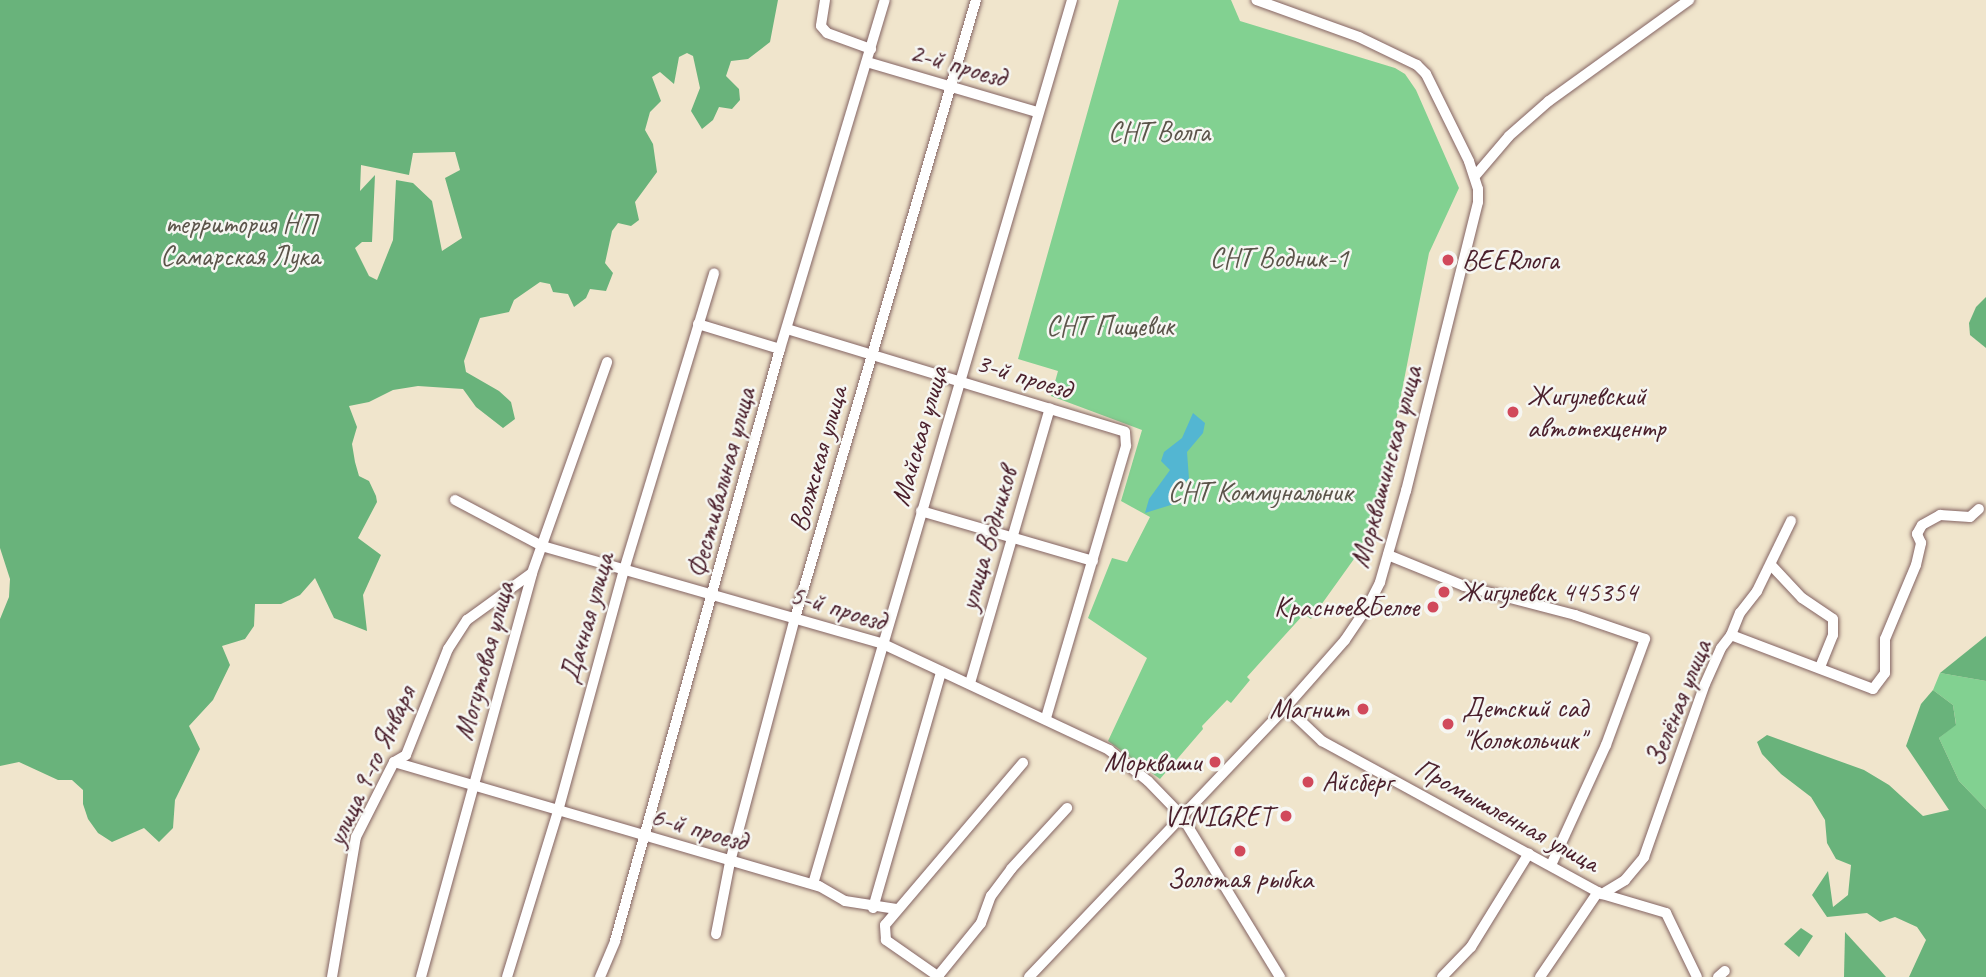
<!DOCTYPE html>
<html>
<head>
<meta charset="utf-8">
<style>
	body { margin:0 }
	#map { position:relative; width:1986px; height:977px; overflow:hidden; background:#f0e5cc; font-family:Caveat,sans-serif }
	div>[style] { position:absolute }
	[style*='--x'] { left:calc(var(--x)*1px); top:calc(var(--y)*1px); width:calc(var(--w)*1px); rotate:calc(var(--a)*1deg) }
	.green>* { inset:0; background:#82d191 }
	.forest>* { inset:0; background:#69b37b }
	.water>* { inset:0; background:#53b6d2 }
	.roads { filter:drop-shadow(0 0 2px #846463) drop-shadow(0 0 2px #846463) }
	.minor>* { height:10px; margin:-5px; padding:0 5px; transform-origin:5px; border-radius:5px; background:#fff }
	.dots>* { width:19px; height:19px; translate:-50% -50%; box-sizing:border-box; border:4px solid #f6f6f2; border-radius:50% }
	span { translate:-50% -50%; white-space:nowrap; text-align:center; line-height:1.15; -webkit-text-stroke:5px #f6f6f2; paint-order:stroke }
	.street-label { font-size:28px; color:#4a1f2b }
	.park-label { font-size:28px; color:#5b544a }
	.poi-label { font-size:28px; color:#4a1f2b }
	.left { translate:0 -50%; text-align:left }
	.right { translate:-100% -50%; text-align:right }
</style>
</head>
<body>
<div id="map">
	<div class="green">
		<div style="clip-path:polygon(1119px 0,1231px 0,1240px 21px,1395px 68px,1405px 74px,1416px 90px,1459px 188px,1429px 253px,1383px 487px,1359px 552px,1311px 619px,1304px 614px,1247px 677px,1250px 680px,1231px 703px,1227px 700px,1202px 726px,1203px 729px,1160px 779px,1108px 741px,1147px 658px,1088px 618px,1112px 558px,1127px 562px,1150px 517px,1121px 501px,1142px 430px,1051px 396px,1058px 371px,1018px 359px)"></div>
		<div style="clip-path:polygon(1940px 673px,1986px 681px,1986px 809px,1959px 781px,1939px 738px,1956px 724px,1953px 705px,1933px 690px)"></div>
	</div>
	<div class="forest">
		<div style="clip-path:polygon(evenodd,0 0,778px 0,770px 42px,748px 59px,731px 61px,726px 76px,739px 89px,740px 100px,732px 109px,719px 107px,713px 120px,702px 129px,691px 111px,700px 88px,693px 56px,687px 53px,679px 57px,674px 84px,660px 72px,652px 77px,661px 101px,650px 112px,645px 130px,653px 144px,657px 172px,635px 202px,639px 220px,631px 226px,618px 223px,612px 231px,605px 263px,613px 273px,606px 291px,590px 289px,586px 298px,574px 307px,568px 294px,553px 292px,550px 284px,540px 282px,514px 300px,509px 312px,480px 318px,464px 361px,466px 372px,499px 391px,511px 402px,515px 419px,503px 428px,476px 407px,463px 389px,418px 386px,393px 390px,369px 402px,349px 406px,357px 427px,352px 444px,355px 462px,359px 476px,369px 481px,376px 496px,377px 502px,358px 538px,381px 555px,363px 595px,367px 631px,334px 618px,315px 578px,300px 595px,281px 604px,255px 604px,254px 626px,245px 639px,222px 646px,230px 665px,213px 700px,189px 726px,200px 749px,175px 800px,173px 828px,159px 842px,144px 828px,112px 842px,98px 833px,88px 819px,83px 804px,83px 790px,72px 780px,58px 780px,19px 762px,0 766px,0 619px,9px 597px,10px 579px,0 548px,0 0,455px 152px,460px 170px,445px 178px,462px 238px,442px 251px,432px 201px,413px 183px,396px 180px,393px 240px,377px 280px,369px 276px,355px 248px,362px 242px,372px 242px,375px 175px,360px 191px,361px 165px,409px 175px,413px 153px,455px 152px)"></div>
		<div style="clip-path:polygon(1986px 297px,1986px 348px,1970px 335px,1969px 323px,1976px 307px)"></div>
		<div style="clip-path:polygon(1986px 636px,1986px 681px,1940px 673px)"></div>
		<div style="clip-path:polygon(1933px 690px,1953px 705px,1956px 725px,1939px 738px,1959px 781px,1986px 809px,1986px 977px,1909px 977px,1926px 940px,1917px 927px,1895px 917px,1880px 922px,1867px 913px,1827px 917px,1812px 895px,1828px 871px,1833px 907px,1848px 895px,1851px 865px,1836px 859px,1827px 843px,1825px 820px,1811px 797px,1781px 774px,1762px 754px,1757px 742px,1767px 735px,1864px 770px,1889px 785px,1923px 816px,1949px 810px,1906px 746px,1921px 704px)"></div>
		<div style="clip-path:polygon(1801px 928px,1813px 936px,1799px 957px,1784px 944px)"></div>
		<div style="clip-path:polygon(1845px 932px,1879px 969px,1886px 977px,1844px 977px)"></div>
	</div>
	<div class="water">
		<div style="clip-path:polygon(1193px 413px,1205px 423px,1203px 433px,1187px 452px,1189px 479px,1176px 490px,1174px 504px,1145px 513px,1149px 499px,1170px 470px,1161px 461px,1164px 452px,1182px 438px)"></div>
	</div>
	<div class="roads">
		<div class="minor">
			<div style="--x:825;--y:0;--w:26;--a:99"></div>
			<div style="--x:821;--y:26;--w:9;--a:49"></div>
			<div style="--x:827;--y:33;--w:47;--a:20"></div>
			<div style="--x:867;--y:62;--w:177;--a:16.4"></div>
			<div style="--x:1475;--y:176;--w:52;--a:-49.6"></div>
			<div style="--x:1509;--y:136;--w:53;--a:-41.2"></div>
			<div style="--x:1549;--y:101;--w:173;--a:-35.8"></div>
			<div style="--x:698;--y:324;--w:86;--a:17"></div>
			<div style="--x:787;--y:329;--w:353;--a:16.9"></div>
			<div style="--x:1125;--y:432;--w:14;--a:86"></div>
			<div style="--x:1126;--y:446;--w:284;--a:106.4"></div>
			<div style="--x:455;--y:500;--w:98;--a:27.9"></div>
			<div style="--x:542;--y:546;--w:353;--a:16"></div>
			<div style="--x:881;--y:643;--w:252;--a:25.1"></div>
			<div style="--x:1109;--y:750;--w:50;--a:38.5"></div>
			<div style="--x:1148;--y:781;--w:47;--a:45.9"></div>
			<div style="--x:1181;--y:815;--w:190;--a:58.6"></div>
			<div style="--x:921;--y:511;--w:179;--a:16.2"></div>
			<div style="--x:1388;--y:555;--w:82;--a:22.2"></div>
			<div style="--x:1464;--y:586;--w:115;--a:14.6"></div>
			<div style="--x:1575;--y:615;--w:74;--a:18.9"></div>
			<div style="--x:1645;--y:639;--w:113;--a:110.2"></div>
			<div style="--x:1606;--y:745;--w:132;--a:114.6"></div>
			<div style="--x:1771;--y:565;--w:45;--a:46.8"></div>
			<div style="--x:1802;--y:598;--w:37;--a:34"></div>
			<div style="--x:1833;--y:619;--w:16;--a:90"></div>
			<div style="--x:1833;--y:635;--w:35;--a:112"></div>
			<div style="--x:1731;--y:635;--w:152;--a:20.8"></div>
			<div style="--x:1873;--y:689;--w:20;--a:-53"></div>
			<div style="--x:1885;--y:673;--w:34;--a:-90"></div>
			<div style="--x:1885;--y:639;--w:80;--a:-67.3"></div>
			<div style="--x:1916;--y:565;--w:23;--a:-77"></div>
			<div style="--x:1921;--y:543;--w:10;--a:-114"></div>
			<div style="--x:1917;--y:534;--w:10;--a:-61"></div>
			<div style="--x:1922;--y:525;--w:21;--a:-29"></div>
			<div style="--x:1940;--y:515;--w:30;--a:4"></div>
			<div style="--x:1970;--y:517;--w:12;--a:-42"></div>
			<div style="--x:970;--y:683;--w:286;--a:-73.8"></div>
			<div style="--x:1286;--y:707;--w:50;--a:43.4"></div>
			<div style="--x:1322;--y:741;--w:319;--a:28.7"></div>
			<div style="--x:1602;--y:894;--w:67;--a:16.5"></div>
			<div style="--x:1666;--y:913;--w:71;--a:64.2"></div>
			<div style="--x:394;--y:762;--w:443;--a:16.3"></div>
			<div style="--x:819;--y:886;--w:30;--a:30"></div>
			<div style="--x:845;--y:901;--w:52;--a:8.9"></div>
			<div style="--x:813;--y:884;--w:921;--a:-73.67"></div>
			<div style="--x:1602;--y:894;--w:27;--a:-31"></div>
			<div style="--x:1625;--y:880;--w:30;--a:-50"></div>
			<div style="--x:1644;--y:857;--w:183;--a:-70.6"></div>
			<div style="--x:1705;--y:684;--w:39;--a:-66"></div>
			<div style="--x:1721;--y:648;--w:16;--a:-52"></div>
			<div style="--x:1731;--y:635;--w:24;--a:-68"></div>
			<div style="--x:1740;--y:613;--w:28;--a:-52"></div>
			<div style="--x:1757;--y:591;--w:78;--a:-64.1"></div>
			<div style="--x:873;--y:908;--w:246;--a:-73.9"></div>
			<div style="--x:716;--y:934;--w:73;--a:-79"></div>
			<div style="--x:730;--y:862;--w:253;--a:-75.1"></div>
			<div style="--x:795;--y:618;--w:644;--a:-73.68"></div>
			<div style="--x:938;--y:976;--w:68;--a:-50.9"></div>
			<div style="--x:981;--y:923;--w:29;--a:-70"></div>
			<div style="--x:991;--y:896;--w:34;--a:-53"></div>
			<div style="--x:1011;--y:869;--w:83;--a:-47.4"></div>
			<div style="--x:332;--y:977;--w:142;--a:-80.3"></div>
			<div style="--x:356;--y:837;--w:84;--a:-63.1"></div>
			<div style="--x:394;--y:762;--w:14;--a:-30"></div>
			<div style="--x:406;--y:755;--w:114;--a:-68.4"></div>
			<div style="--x:448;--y:649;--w:35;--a:-57"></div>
			<div style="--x:467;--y:620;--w:80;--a:-35.9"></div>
			<div style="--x:421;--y:977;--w:419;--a:-74.6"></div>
			<div style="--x:532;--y:573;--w:224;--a:-70.4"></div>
			<div style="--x:507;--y:977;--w:174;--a:-72.9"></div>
			<div style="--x:558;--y:811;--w:250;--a:-74.7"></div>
			<div style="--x:624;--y:570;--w:310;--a:-73.1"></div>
			<div style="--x:600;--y:977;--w:39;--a:-67"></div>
			<div style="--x:615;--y:941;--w:615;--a:-74.43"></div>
			<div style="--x:780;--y:349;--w:364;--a:-73.3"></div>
			<div style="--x:939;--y:977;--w:65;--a:-145.1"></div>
			<div style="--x:886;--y:940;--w:15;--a:-94"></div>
			<div style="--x:885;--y:925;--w:213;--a:-49.6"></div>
			<div style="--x:1029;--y:977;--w:373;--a:-46.4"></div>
			<div style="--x:1286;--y:707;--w:89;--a:-48.6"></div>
			<div style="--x:1345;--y:640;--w:41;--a:-55.9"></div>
			<div style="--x:1368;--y:606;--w:27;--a:-63"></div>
			<div style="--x:1380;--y:582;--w:95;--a:-74.1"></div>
			<div style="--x:1406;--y:491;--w:298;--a:-76"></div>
			<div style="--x:1478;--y:202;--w:13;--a:-90"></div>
			<div style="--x:1478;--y:189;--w:29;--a:-108"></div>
			<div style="--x:1469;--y:161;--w:97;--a:-116.3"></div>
			<div style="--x:1426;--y:74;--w:13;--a:-135"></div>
			<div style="--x:1417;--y:65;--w:64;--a:-154.2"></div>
			<div style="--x:1359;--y:37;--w:109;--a:-160.2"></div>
			<div style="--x:1442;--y:977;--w:42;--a:-46"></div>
			<div style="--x:1471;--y:947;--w:110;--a:-58.3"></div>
			<div style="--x:1540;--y:977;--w:103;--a:-55.7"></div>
			<div style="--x:1718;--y:977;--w:9;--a:-41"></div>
		</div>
	</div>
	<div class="dots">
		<div style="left:1448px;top:260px;background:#d1495b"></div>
		<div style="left:1513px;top:412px;background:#d1495b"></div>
		<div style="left:1444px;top:592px;background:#d1495b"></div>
		<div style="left:1433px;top:607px;background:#d1495b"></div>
		<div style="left:1363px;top:709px;background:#d1495b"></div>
		<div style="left:1448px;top:724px;background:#d1495b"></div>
		<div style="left:1215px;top:762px;background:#d1495b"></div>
		<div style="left:1308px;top:782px;background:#d1495b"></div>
		<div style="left:1286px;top:816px;background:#d1495b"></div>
		<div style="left:1240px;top:851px;background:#d1495b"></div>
	</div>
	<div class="street-label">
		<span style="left:958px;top:65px;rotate:16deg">2-й проезд</span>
		<span style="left:1024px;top:376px;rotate:17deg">3-й проезд</span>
		<span style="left:919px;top:436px;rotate:-74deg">Майская улица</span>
		<span style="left:818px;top:459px;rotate:-74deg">Волжская улица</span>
		<span style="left:1386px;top:467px;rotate:-75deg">Морквашинская улица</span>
		<span style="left:721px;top:483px;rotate:-75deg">Фестивальная улица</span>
		<span style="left:988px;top:539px;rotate:-74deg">улица Водников</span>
		<span style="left:838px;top:608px;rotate:17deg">5-й проезд</span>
		<span style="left:587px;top:618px;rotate:-74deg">Дачная улица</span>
		<span style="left:484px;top:661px;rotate:-75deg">Могутовая улица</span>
		<span style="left:1678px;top:703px;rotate:-68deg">Зелёная улица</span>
		<span style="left:371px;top:766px;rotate:-65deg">улица 9-го Января</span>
		<span style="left:1507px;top:815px;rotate:29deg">Промышленная улица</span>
		<span style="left:699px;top:829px;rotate:16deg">6-й проезд</span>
	</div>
	<div class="park-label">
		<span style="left:1159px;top:132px">СНТ Волга</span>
		<span style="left:240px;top:240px">территория НП<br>Самарская Лука</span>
		<span style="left:1279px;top:258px">СНТ Водник-1</span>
		<span style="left:1110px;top:326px">СНТ Пищевик</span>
		<span style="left:1260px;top:492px">СНТ Коммунальник</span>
	</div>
	<div class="poi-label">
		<span class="left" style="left:1462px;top:260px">BEERлога</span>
		<span class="left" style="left:1527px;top:412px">Жигулевский<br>автотехцентр</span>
		<span class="left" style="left:1458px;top:592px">Жигулевск 445354</span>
		<span class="right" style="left:1419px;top:607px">Красное&amp;Белое</span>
		<span class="left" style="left:1462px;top:724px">Детский сад<br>"Колокольчик"</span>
		<span class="right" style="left:1349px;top:709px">Магнит</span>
		<span class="right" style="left:1201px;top:762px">Моркваши</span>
		<span class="left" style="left:1322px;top:782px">Айсберг</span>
		<span class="right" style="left:1272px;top:816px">VINIGRET</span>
		<span style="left:1240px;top:879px">Золотая рыбка</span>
	</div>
</div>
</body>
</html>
